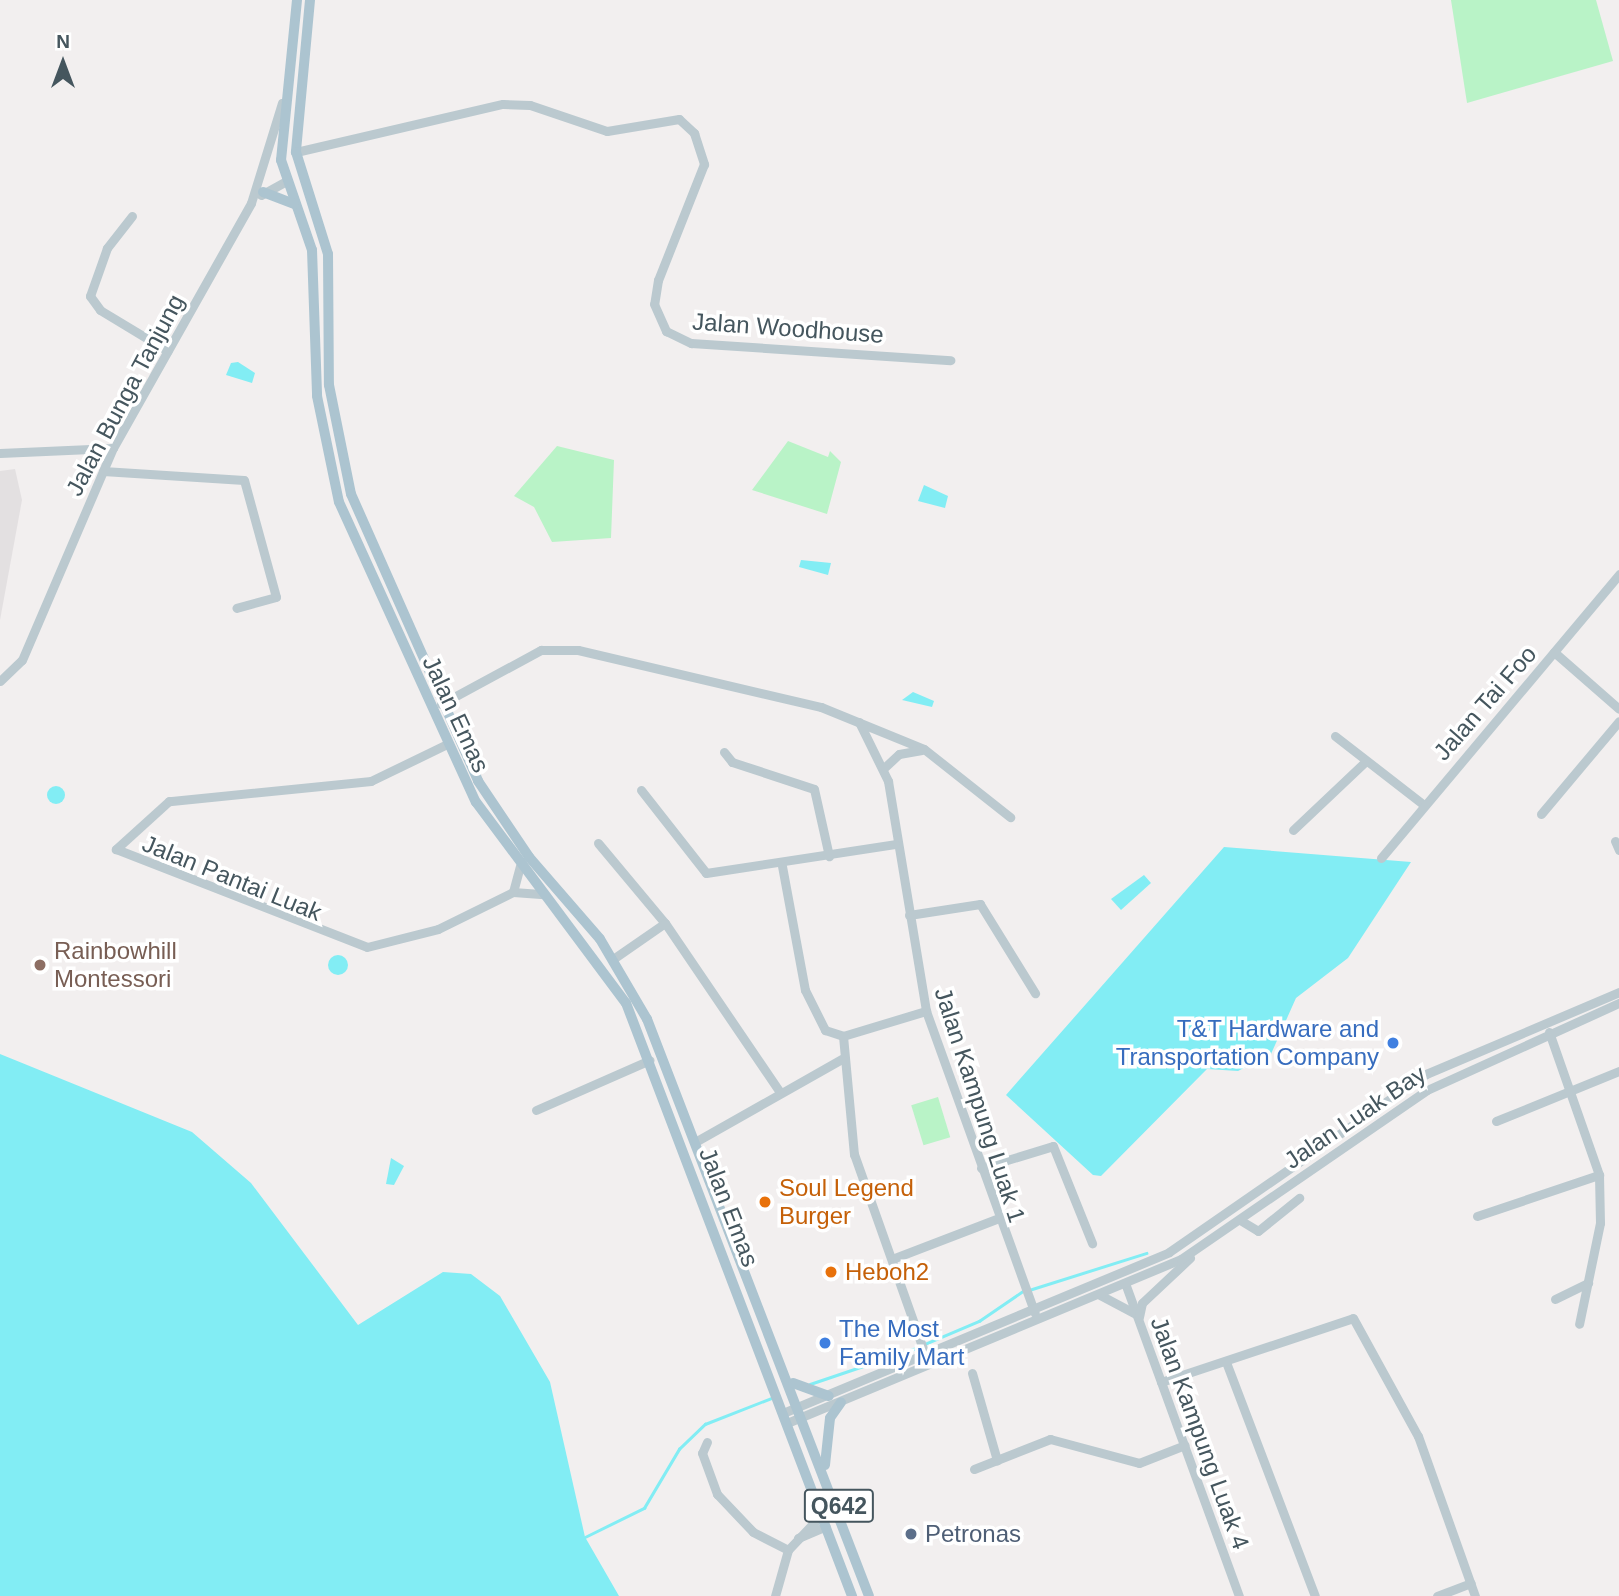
<!DOCTYPE html>
<html>
<head>
<meta charset="utf-8">
<style>
	body { margin:0 }
	#map { position:relative; width:1619px; height:1596px; overflow:hidden; background:#f2efef; font-family:Helvetica,sans-serif }
	div>[style] { position:absolute }
	[style*='--x'] { left:calc(var(--x)*1px); top:calc(var(--y)*1px); width:calc(var(--w)*1px); rotate:calc(var(--a)*1deg) }
	.education>* { inset:0; background:#e3e0e1 }
	.green>* { inset:0; background:#b9f3c7; transform-origin:0 0 }
	.water>* { inset:0; background:#82edf4 }
	.round { border-radius:50% }
	.stream>* { height:2.5px; margin:-1.25px; padding:0 1.25px; transform-origin:1.25px; border-radius:1.25px; background:#82edf4 }
	.minor>* { height:9px; margin:-4.5px; padding:0 4.5px; transform-origin:4.5px; border-radius:4.5px; background:#bbc9cf }
	.major>* { height:10px; margin:-5px; padding:0 5px; transform-origin:5px; border-radius:5px; background:#acc4d0 }
	.dots>* { width:19px; height:19px; translate:-50% -50%; box-sizing:border-box; border:4px solid #fff; border-radius:50% }
	span { translate:-50% -50%; white-space:nowrap; text-align:center; line-height:1.15; -webkit-text-stroke:7px #fff; paint-order:stroke }
	.shield-label span { padding:2px 5px; background:#fff; border:2px solid; border-radius:5px; -webkit-text-stroke-width:0 }
	.shield-label { font-size:23px; color:#45565e; font-weight:700 }
	.street-label { font-size:24px; color:#45565e }
	.education-label { font-size:24px; color:#785e54 }
	.left { translate:0 -50%; text-align:left }
	.shop-label { font-size:24px; color:#366cbe }
	.right { translate:-100% -50%; text-align:right }
	.food-label { font-size:24px; color:#c56008 }
	.service-label { font-size:24px; color:#4e5e75 }
	.north { position:absolute; left:28px; top:28px; width:70px; height:70px; -webkit-text-stroke:5px #fff; paint-order:stroke; rotate:0deg; font-size:19px; font-weight:700; line-height:28px; text-align:center; color:#45565e }
	.north::after { content:''; display:block; margin:auto; width:24px; height:32px; background:#45565e; clip-path:polygon(50% 0,100% 100%,50% 72%,0 100%) }
</style>
</head>
<body>
<div id="map">
	<div class="education">
		<div style="clip-path:polygon(15px 469px,22px 500px,0 620px,0 471px)"></div>
	</div>
	<div class="green">
		<div style="clip-path:polygon(1451px 0,1596px 0,1613px 61px,1467px 103px)"></div>
		<div style="clip-path:polygon(788px 441px,828px 457px,830px 451px,841px 462px,827px 514px,752px 490px)"></div>
		<div style="clip-path:polygon(557px 446px,614px 460px,611px 538px,552px 542px,534px 507px,514px 496px)"></div>
		<div style="left:938px;top:1097px;width:42px;height:28px;rotate:73deg"></div>
	</div>
	<div class="water">
		<div style="clip-path:polygon(238px 362px,255px 373px,252px 383px,226px 375px,231px 363px)"></div>
		<div style="clip-path:polygon(924px 485px,948px 496px,945px 508px,918px 501px)"></div>
		<div style="clip-path:polygon(801px 560px,831px 563px,828px 575px,799px 567px)"></div>
		<div style="clip-path:polygon(913px 692px,934px 701px,932px 707px,902px 700px)"></div>
		<div class="round" style="left:47px;top:786px;width:18px;height:18px"></div>
		<div style="clip-path:polygon(1224px 847px,1411px 862px,1348px 958px,1296px 998px,1271px 1054px,1238px 1071px,1207px 1069px,1101px 1176px,1093px 1175px,1006px 1095px)"></div>
		<div style="clip-path:polygon(1144px 875px,1151px 883px,1121px 910px,1111px 899px)"></div>
		<div class="round" style="left:328px;top:955px;width:20px;height:20px"></div>
		<div style="clip-path:polygon(0 1054px,192px 1132px,251px 1183px,358px 1325px,443px 1272px,471px 1274px,500px 1296px,550px 1382px,585px 1537px,619px 1596px,0 1596px)"></div>
		<div style="clip-path:polygon(391px 1158px,404px 1166px,394px 1185px,386px 1184px)"></div>
	</div>
	<div class="stream">
		<div style="--x:1029;--y:1290;--w:123;--a:-17.5"></div>
		<div style="--x:925;--y:1344;--w:59;--a:-23.1"></div>
		<div style="--x:979;--y:1321;--w:53;--a:-34.3"></div>
		<div style="--x:810;--y:1384;--w:115;--a:-18.7"></div>
		<div style="--x:585;--y:1537;--w:66;--a:-26.2"></div>
		<div style="--x:644;--y:1508;--w:69;--a:-59.3"></div>
		<div style="--x:679;--y:1449;--w:36;--a:-44"></div>
		<div style="--x:705;--y:1424;--w:74;--a:-21.4"></div>
	</div>
	<div class="minor">
		<div style="--x:296;--y:152;--w:212;--a:-13.1"></div>
		<div style="--x:503;--y:104;--w:27;--a:2"></div>
		<div style="--x:530;--y:105;--w:81;--a:18.7"></div>
		<div style="--x:607;--y:131;--w:73;--a:-9.5"></div>
		<div style="--x:679;--y:119;--w:21;--a:43"></div>
		<div style="--x:694;--y:133;--w:33;--a:72"></div>
		<div style="--x:704;--y:164;--w:125;--a:111.6"></div>
		<div style="--x:658;--y:280;--w:24;--a:99"></div>
		<div style="--x:654;--y:304;--w:30;--a:66"></div>
		<div style="--x:666;--y:331;--w:28;--a:26"></div>
		<div style="--x:691;--y:343;--w:260;--a:3.8"></div>
		<div style="--x:261;--y:195;--w:29;--a:-29"></div>
		<div style="--x:132;--y:216;--w:41;--a:128"></div>
		<div style="--x:107;--y:248;--w:51;--a:109.5"></div>
		<div style="--x:90;--y:296;--w:17;--a:54"></div>
		<div style="--x:100;--y:310;--w:79;--a:31.1"></div>
		<div style="--x:0;--y:453;--w:113;--a:-2.5"></div>
		<div style="--x:103;--y:471;--w:141;--a:3.7"></div>
		<div style="--x:244;--y:480;--w:121;--a:74.7"></div>
		<div style="--x:276;--y:597;--w:41;--a:164.6"></div>
		<div style="--x:1554;--y:652;--w:86;--a:41.2"></div>
		<div style="--x:0;--y:681;--w:30;--a:-44"></div>
		<div style="--x:22;--y:660;--w:231;--a:-66.8"></div>
		<div style="--x:113;--y:448;--w:281;--a:-60.6"></div>
		<div style="--x:251;--y:203;--w:105;--a:-72.8"></div>
		<div style="--x:441;--y:704;--w:114;--a:-28.4"></div>
		<div style="--x:541;--y:650;--w:37;--a:0"></div>
		<div style="--x:578;--y:650;--w:250;--a:13.2"></div>
		<div style="--x:821;--y:707;--w:111;--a:22.2"></div>
		<div style="--x:924;--y:749;--w:110;--a:38.3"></div>
		<div style="--x:859;--y:722;--w:66;--a:63.8"></div>
		<div style="--x:888;--y:781;--w:233;--a:80.6"></div>
		<div style="--x:926;--y:1011;--w:321;--a:70.2"></div>
		<div style="--x:1335;--y:736;--w:113;--a:37.8"></div>
		<div style="--x:445;--y:745;--w:82;--a:154.1"></div>
		<div style="--x:371;--y:781;--w:203;--a:174.3"></div>
		<div style="--x:169;--y:801;--w:72;--a:137.8"></div>
		<div style="--x:116;--y:849;--w:269;--a:21.3"></div>
		<div style="--x:367;--y:947;--w:73;--a:-14.2"></div>
		<div style="--x:438;--y:929;--w:84;--a:-26.3"></div>
		<div style="--x:513;--y:892;--w:31;--a:4"></div>
		<div style="--x:724;--y:752;--w:13;--a:51"></div>
		<div style="--x:732;--y:762;--w:86;--a:18.2"></div>
		<div style="--x:814;--y:789;--w:69;--a:77.4"></div>
		<div style="--x:885;--y:767;--w:19;--a:-43"></div>
		<div style="--x:899;--y:754;--w:23;--a:-10"></div>
		<div style="--x:641;--y:790;--w:105;--a:51.9"></div>
		<div style="--x:706;--y:873;--w:191;--a:-8.7"></div>
		<div style="--x:1541;--y:814;--w:121;--a:-50"></div>
		<div style="--x:1293;--y:830;--w:100;--a:-43.4"></div>
		<div style="--x:1615;--y:841;--w:10;--a:66"></div>
		<div style="--x:598;--y:843;--w:104;--a:50.1"></div>
		<div style="--x:665;--y:923;--w:204;--a:55.8"></div>
		<div style="--x:1381;--y:858;--w:371;--a:-50"></div>
		<div style="--x:782;--y:866;--w:126;--a:79.5"></div>
		<div style="--x:805;--y:990;--w:45;--a:63.4"></div>
		<div style="--x:825;--y:1030;--w:19;--a:18"></div>
		<div style="--x:513;--y:892;--w:27;--a:-75"></div>
		<div style="--x:909;--y:915;--w:72;--a:-8.8"></div>
		<div style="--x:980;--y:904;--w:105;--a:58.3"></div>
		<div style="--x:613;--y:959;--w:63;--a:-34.7"></div>
		<div style="--x:1549;--y:1032;--w:151;--a:70.7"></div>
		<div style="--x:1599;--y:1175;--w:48;--a:88.8"></div>
		<div style="--x:1600;--y:1223;--w:103;--a:101.7"></div>
		<div style="--x:843;--y:1036;--w:119;--a:84.7"></div>
		<div style="--x:854;--y:1154;--w:213;--a:70.5"></div>
		<div style="--x:843;--y:1036;--w:87;--a:-16.8"></div>
		<div style="--x:536;--y:1110;--w:124;--a:-23.7"></div>
		<div style="--x:1496;--y:1121;--w:133;--a:-22.1"></div>
		<div style="--x:695;--y:1142;--w:169;--a:-29.5"></div>
		<div style="--x:981;--y:1168;--w:75;--a:-17"></div>
		<div style="--x:1053;--y:1146;--w:105;--a:68.1"></div>
		<div style="--x:1477;--y:1216;--w:129;--a:-18.6"></div>
		<div style="--x:1240;--y:1220;--w:21;--a:31"></div>
		<div style="--x:1258;--y:1231;--w:53;--a:-38.8"></div>
		<div style="--x:892;--y:1259;--w:111;--a:-21"></div>
		<div style="--x:1125;--y:1283;--w:333;--a:70"></div>
		<div style="--x:1100;--y:1295;--w:40;--a:28"></div>
		<div style="--x:1555;--y:1299;--w:37;--a:-26"></div>
		<div style="--x:1139;--y:1317;--w:14;--a:-78"></div>
		<div style="--x:1142;--y:1303;--w:66;--a:-43.2"></div>
		<div style="--x:1226;--y:1362;--w:250;--a:69.2"></div>
		<div style="--x:972;--y:1373;--w:91;--a:74"></div>
		<div style="--x:1161;--y:1382;--w:202;--a:-18.4"></div>
		<div style="--x:1353;--y:1318;--w:135;--a:61.2"></div>
		<div style="--x:1418;--y:1436;--w:170;--a:70.4"></div>
		<div style="--x:783;--y:1413;--w:418;--a:-22.6"></div>
		<div style="--x:1169;--y:1252;--w:313;--a:-34.7"></div>
		<div style="--x:1426;--y:1074;--w:210;--a:-23"></div>
		<div style="--x:787;--y:1423;--w:427;--a:-22.6"></div>
		<div style="--x:1181;--y:1259;--w:298;--a:-34.5"></div>
		<div style="--x:1427;--y:1090;--w:211;--a:-24.4"></div>
		<div style="--x:707;--y:1442;--w:12;--a:114"></div>
		<div style="--x:702;--y:1453;--w:44;--a:69.9"></div>
		<div style="--x:717;--y:1494;--w:52;--a:46.5"></div>
		<div style="--x:753;--y:1532;--w:39;--a:27"></div>
		<div style="--x:974;--y:1469;--w:82;--a:-21.5"></div>
		<div style="--x:1050;--y:1439;--w:92;--a:15.1"></div>
		<div style="--x:1139;--y:1463;--w:49;--a:-21.4"></div>
		<div style="--x:798;--y:1538;--w:30;--a:-23"></div>
		<div style="--x:775;--y:1596;--w:48;--a:-74.2"></div>
		<div style="--x:788;--y:1550;--w:50;--a:-46.6"></div>
		<div style="--x:1437;--y:1596;--w:36;--a:-21"></div>
	</div>
	<div class="major">
		<div style="--x:297;--y:0;--w:161;--a:95.7"></div>
		<div style="--x:281;--y:160;--w:95;--a:71"></div>
		<div style="--x:312;--y:250;--w:146;--a:88"></div>
		<div style="--x:317;--y:396;--w:108;--a:78.3"></div>
		<div style="--x:339;--y:502;--w:330;--a:65.5"></div>
		<div style="--x:476;--y:802;--w:251;--a:53.3"></div>
		<div style="--x:626;--y:1003;--w:635;--a:69.14"></div>
		<div style="--x:310;--y:0;--w:153;--a:95.3"></div>
		<div style="--x:296;--y:152;--w:107;--a:72.6"></div>
		<div style="--x:328;--y:254;--w:131;--a:89.6"></div>
		<div style="--x:329;--y:385;--w:111;--a:78.6"></div>
		<div style="--x:351;--y:494;--w:314;--a:66.1"></div>
		<div style="--x:478;--y:781;--w:92;--a:56.1"></div>
		<div style="--x:529;--y:857;--w:108;--a:49.1"></div>
		<div style="--x:600;--y:939;--w:93;--a:59.6"></div>
		<div style="--x:647;--y:1019;--w:618;--a:68.96"></div>
		<div style="--x:263;--y:192;--w:33;--a:21"></div>
		<div style="--x:793;--y:1383;--w:38;--a:20"></div>
		<div style="--x:825;--y:1465;--w:47;--a:-83.9"></div>
		<div style="--x:830;--y:1418;--w:19;--a:-55"></div>
	</div>
	<div class="dots">
		<div style="left:40px;top:965px;background:#8d6e63"></div>
		<div style="left:1393px;top:1043px;background:#3f7fe0"></div>
		<div style="left:765px;top:1202px;background:#e8710a"></div>
		<div style="left:831px;top:1272px;background:#e8710a"></div>
		<div style="left:825px;top:1343px;background:#3f7fe0"></div>
		<div style="left:911px;top:1534px;background:#5c6f8a"></div>
	</div>
	<div class="shield-label">
		<span style="left:839px;top:1506px">Q642</span>
	</div>
	<div class="street-label">
		<span style="left:788px;top:328px;rotate:4deg">Jalan Woodhouse</span>
		<span style="left:125px;top:395px;rotate:-62deg">Jalan Bunga Tanjung</span>
		<span style="left:1485px;top:703px;rotate:-49deg">Jalan Tai Foo</span>
		<span style="left:456px;top:714px;rotate:65deg">Jalan Emas</span>
		<span style="left:232px;top:878px;rotate:22deg">Jalan Pantai Luak</span>
		<span style="left:980px;top:1105px;rotate:72deg">Jalan Kampung Luak 1</span>
		<span style="left:1355px;top:1117px;rotate:-34deg">Jalan Luak Bay</span>
		<span style="left:729px;top:1207px;rotate:69deg">Jalan Emas</span>
		<span style="left:1200px;top:1433px;rotate:70deg">Jalan Kampung Luak 4</span>
	</div>
	<div class="education-label">
		<span class="left" style="left:54px;top:965px">Rainbowhill<br>Montessori</span>
	</div>
	<div class="shop-label">
		<span class="right" style="left:1379px;top:1043px">T&amp;T Hardware and<br>Transportation Company</span>
		<span class="left" style="left:839px;top:1343px">The Most<br>Family Mart</span>
	</div>
	<div class="food-label">
		<span class="left" style="left:779px;top:1202px">Soul Legend<br>Burger</span>
		<span class="left" style="left:845px;top:1272px">Heboh2</span>
	</div>
	<div class="service-label">
		<span class="left" style="left:925px;top:1534px">Petronas</span>
	</div>
	<div class="north">N</div>
</div>
</body>
</html>
